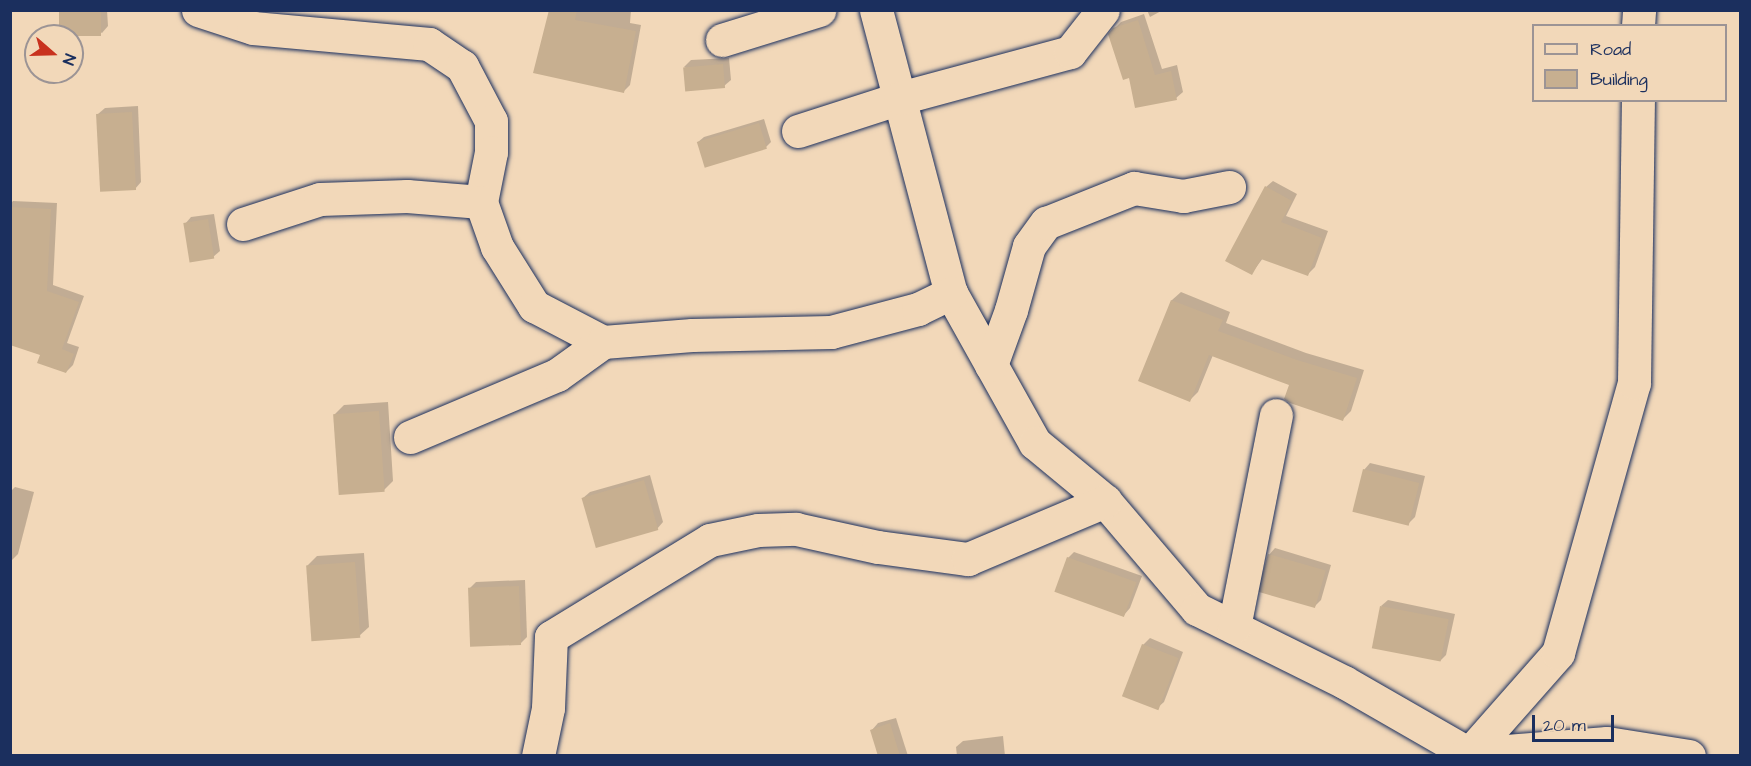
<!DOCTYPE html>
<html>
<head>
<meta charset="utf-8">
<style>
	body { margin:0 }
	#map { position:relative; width:1751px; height:766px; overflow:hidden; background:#f2d8b9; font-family:"Architects Daughter",sans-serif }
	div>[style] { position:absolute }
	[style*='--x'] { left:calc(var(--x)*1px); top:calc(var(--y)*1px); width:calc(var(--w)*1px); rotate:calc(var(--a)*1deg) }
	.shadow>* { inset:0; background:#0003 }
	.building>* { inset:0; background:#c7af90; transform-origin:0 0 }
	.roads { filter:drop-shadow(0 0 2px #1b2f5e) drop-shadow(0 0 2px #1b2f5e) }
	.street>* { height:33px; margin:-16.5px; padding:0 16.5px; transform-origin:16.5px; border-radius:16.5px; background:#f2d8b9 }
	span { translate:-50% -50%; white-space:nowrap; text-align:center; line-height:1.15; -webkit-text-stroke:4.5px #f2d8b9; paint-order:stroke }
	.frame { position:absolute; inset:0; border:12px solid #1b2f5e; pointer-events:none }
	.legend { position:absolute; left:1532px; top:24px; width:195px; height:78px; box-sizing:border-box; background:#f2d8b9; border:2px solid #9c9495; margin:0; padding:8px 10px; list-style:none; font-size:18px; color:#1b2f5e }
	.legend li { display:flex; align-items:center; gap:12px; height:30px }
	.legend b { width:30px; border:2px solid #9c9495 }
	.north { position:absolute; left:24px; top:24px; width:60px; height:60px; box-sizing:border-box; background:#f2d8b9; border:2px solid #9c9495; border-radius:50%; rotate:110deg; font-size:16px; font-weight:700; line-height:24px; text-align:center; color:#1b2f5e }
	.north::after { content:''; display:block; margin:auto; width:21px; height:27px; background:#c8321e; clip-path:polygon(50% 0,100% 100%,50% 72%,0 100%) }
	.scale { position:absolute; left:1532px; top:715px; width:82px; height:27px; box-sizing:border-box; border:3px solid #1b2f5e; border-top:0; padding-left:8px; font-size:18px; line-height:21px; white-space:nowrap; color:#1b2f5e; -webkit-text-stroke:4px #f2d8b9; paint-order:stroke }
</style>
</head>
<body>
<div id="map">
	<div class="shadow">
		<div style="clip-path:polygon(60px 10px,107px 10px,108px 26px,102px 33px)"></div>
		<div style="clip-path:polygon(551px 10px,631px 10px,630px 23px,641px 25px,630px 85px,624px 91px)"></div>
		<div style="clip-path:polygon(1147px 10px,1163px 10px,1150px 17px)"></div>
		<div style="clip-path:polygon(1144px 14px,1162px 69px,1177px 65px,1183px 92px,1176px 98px,1130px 76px,1114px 29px,1121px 22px)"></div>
		<div style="clip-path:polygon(729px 58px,731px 80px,724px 86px,684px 67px,691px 60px)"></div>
		<div style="clip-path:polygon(138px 106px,141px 182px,135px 189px,98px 114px,105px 108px)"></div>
		<div style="clip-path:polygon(764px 119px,771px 142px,766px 147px,698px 142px,704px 137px)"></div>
		<div style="clip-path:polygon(1273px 181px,1297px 194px,1286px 216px,1328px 231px,1315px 267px,1308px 274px,1263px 258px,1252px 273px,1266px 187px)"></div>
		<div style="clip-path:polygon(13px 201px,57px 203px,53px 285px,84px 296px,67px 343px,79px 347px,73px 365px,66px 372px,42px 355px,10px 344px,10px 204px)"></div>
		<div style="clip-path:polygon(214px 214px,220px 251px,213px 257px,185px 224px,191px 217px)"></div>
		<div style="clip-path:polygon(1181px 292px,1230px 312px,1226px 323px,1306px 353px,1364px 370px,1351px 411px,1343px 419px,1291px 384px,1213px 355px,1198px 392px,1190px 400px,1140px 380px,1172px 300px)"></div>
		<div style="clip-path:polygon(388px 402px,393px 481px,383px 491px,334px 415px,344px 405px)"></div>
		<div style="clip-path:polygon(1370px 463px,1425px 476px,1415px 517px,1409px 523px,1364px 470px)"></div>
		<div style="clip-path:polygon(650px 475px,663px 522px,657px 529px,583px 498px,590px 492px)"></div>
		<div style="clip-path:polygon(15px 487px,34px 492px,18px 554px,12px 560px,10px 492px)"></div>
		<div style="clip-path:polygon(1275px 548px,1331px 565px,1321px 600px,1315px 606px,1269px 555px)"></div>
		<div style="clip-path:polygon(1074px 552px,1142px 576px,1130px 608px,1124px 615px,1068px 558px)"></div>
		<div style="clip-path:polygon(364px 553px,369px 627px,359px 636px,307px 566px,317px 556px)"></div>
		<div style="clip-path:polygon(525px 580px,527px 637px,521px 643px,470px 588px,476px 582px)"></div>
		<div style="clip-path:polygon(1388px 600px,1455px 614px,1446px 655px,1440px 661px,1381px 606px)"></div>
		<div style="clip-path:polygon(1150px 638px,1183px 652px,1164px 702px,1157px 708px,1143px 645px)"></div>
		<div style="clip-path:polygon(896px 718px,908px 756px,879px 756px,872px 730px,878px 723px)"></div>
		<div style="clip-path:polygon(1003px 736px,1005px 756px,957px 756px,956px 747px,963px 741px)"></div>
	</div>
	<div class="building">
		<div style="left:59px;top:10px;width:42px;height:26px"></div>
		<div style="clip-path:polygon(549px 10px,577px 10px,575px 20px,636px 31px,624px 93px,533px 73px)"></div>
		<div style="clip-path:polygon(1138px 20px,1155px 75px,1171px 71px,1177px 100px,1135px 108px,1129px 78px,1123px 80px,1108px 34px,1113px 28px)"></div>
		<div style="left:723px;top:64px;width:24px;height:40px;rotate:85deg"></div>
		<div style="left:132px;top:112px;width:78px;height:36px;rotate:87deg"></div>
		<div style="left:759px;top:123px;width:27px;height:65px;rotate:73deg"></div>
		<div style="clip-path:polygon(1265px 186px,1292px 201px,1281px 222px,1322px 238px,1308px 276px,1261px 259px,1252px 275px,1225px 261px)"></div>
		<div style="clip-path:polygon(10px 207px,51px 209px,47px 291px,79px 302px,62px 349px,74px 354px,66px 373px,37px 363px,40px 355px,10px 345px)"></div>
		<div style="left:208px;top:219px;width:40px;height:25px;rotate:81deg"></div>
		<div style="clip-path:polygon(1171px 300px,1223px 320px,1218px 331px,1297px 360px,1357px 378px,1343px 421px,1290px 403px,1284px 399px,1289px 385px,1209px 355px,1190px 402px,1138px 381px)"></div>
		<div style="left:379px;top:411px;width:81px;height:46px;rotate:86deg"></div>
		<div style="left:1363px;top:469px;width:58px;height:44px;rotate:14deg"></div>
		<div style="left:644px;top:480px;width:52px;height:65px;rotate:74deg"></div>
		<div style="left:1268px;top:554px;width:60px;height:39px;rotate:16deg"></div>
		<div style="left:1067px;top:557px;width:74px;height:37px;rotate:20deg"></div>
		<div style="left:355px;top:562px;width:76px;height:49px;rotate:86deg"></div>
		<div style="left:519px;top:586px;width:59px;height:51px;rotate:88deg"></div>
		<div style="left:1380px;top:606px;width:70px;height:43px;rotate:11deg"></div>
		<div style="left:1142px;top:644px;width:39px;height:56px;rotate:21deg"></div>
		<div style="clip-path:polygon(890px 723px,900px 756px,878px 756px,870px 730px)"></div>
	</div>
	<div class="roads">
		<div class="street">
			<div style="--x:198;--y:10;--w:58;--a:18.1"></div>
			<div style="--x:253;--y:28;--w:177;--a:5.2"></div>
			<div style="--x:429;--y:44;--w:40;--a:34"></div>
			<div style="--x:462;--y:66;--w:62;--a:62.2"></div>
			<div style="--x:491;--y:121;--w:31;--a:90"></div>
			<div style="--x:491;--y:152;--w:51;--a:101.3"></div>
			<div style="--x:876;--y:10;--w:293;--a:75.2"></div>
			<div style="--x:951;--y:293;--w:172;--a:60.8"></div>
			<div style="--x:1035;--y:443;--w:91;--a:39.6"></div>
			<div style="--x:1105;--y:501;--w:142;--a:49.6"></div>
			<div style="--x:1197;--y:609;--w:164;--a:26.4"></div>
			<div style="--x:1344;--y:682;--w:144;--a:29.9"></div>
			<div style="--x:1469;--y:754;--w:138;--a:-4.6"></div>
			<div style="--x:1607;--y:743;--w:83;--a:9"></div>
			<div style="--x:1638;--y:26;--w:16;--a:-86"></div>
			<div style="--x:722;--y:40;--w:102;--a:-17.2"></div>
			<div style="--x:798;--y:131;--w:107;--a:-17.9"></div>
			<div style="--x:900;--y:98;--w:176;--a:-15.1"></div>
			<div style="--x:1070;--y:52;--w:53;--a:-51.8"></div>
			<div style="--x:243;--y:224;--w:81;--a:-18"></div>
			<div style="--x:320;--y:199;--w:87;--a:-2"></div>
			<div style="--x:407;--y:196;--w:74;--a:4.6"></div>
			<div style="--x:481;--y:202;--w:48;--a:70.4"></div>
			<div style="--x:497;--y:247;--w:70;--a:57.9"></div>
			<div style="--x:534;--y:306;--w:78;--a:27.6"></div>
			<div style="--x:991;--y:365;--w:59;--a:-70"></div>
			<div style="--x:1011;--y:310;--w:66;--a:-74.3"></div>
			<div style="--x:1029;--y:246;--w:29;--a:-54"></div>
			<div style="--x:1046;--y:223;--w:95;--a:-21.7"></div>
			<div style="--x:1134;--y:188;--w:50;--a:9.3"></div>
			<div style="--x:1183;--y:196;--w:47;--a:-11.1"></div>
			<div style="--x:410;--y:437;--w:160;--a:-22.9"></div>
			<div style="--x:557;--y:375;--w:57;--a:-35.7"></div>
			<div style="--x:603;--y:342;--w:89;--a:-4.5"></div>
			<div style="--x:692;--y:335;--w:139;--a:-1.2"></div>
			<div style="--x:831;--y:332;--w:90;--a:-14.8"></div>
			<div style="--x:918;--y:309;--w:37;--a:-26"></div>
			<div style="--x:1234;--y:627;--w:216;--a:-78.8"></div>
			<div style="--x:538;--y:756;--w:49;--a:-78.2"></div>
			<div style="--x:548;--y:708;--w:71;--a:-87.6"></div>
			<div style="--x:551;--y:637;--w:186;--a:-31.4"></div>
			<div style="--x:710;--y:540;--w:49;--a:-11.8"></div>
			<div style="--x:758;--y:530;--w:38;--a:-2"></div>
			<div style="--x:796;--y:529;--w:84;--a:12.4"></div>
			<div style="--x:878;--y:547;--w:91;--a:7.6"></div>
			<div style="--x:968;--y:559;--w:149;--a:-22.9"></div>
			<div style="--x:1463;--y:756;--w:6;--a:-18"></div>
			<div style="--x:1469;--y:754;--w:135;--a:-48.6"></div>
			<div style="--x:1558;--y:653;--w:280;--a:-74.3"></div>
			<div style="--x:1634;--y:383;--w:283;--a:-89.2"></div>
		</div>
	</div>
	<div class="frame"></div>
	<ul class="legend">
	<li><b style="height:8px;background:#f2d8b9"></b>Road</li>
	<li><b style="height:16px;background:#c7af90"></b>Building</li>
	</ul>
	<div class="north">N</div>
	<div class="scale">20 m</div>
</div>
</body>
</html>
